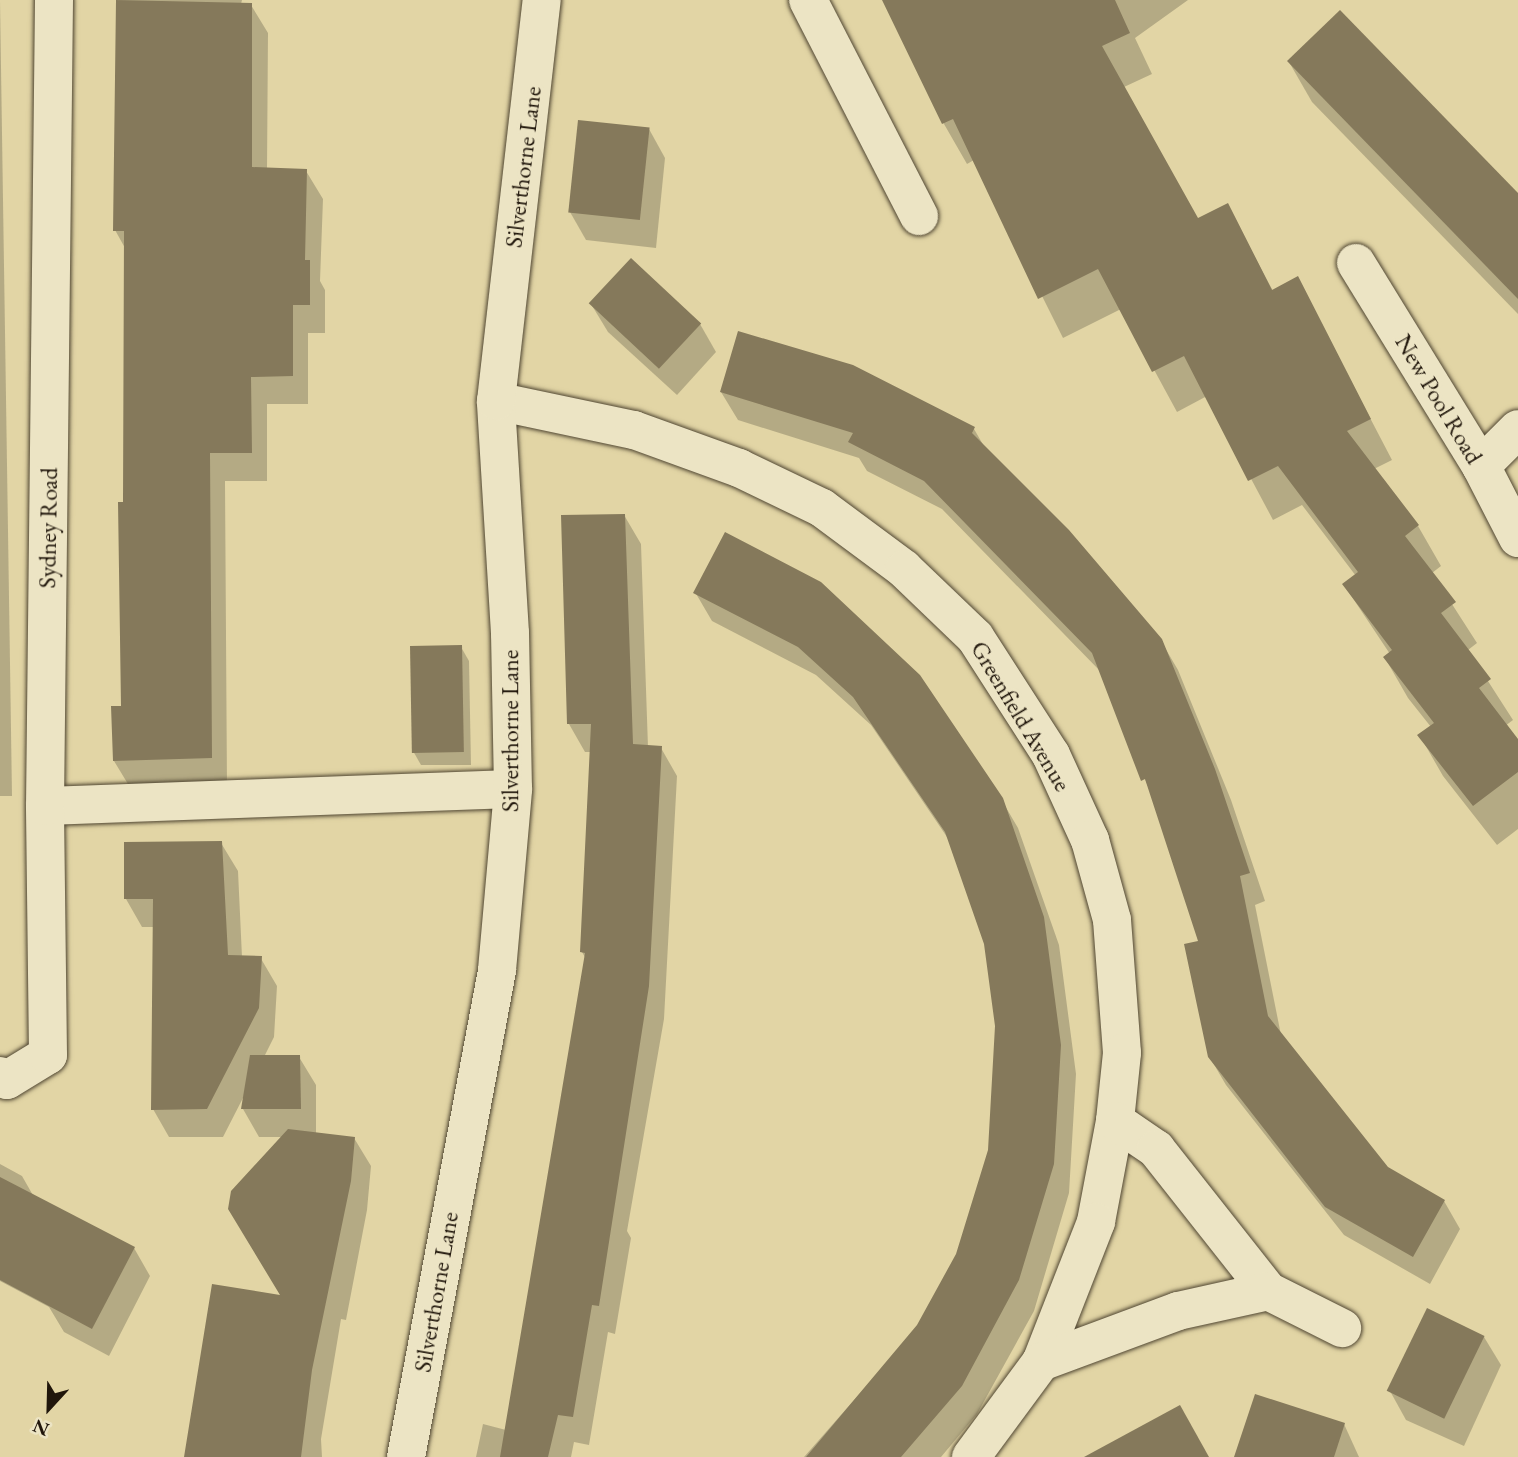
<!DOCTYPE html>
<html>
<head>
<meta charset="utf-8">
<style>
	body { margin:0 }
	#map { position:relative; width:1518px; height:1457px; overflow:hidden; background:#e2d5a5; font-family:"EB Garamond",serif }
	div>[style] { position:absolute }
	[style*='--x'] { left:calc(var(--x)*1px); top:calc(var(--y)*1px); width:calc(var(--w)*1px); rotate:calc(var(--a)*1deg) }
	.shadow>* { inset:0; background:#0003 }
	.building>* { inset:0; background:#85795b; transform-origin:0 0 }
	.roads { filter:drop-shadow(0 0 2px #504632) drop-shadow(0 0 2px #504632) }
	.minor>* { height:38px; margin:-19px; padding:0 19px; transform-origin:19px; border-radius:19px; background:#ece4c4 }
	span { translate:-50% -50%; white-space:nowrap; text-align:center; line-height:1.15; -webkit-text-stroke:6px #ece4c4; paint-order:stroke }
	.street-label { font-size:24px; color:#20160b }
	.north { position:absolute; left:14px; top:1373px; width:70px; height:70px; -webkit-text-stroke:5px #ece4c4; paint-order:stroke; rotate:202deg; font-size:19px; font-weight:700; line-height:28px; text-align:center; color:#20160b }
	.north::after { content:''; display:block; margin:auto; width:24px; height:32px; background:#20160b; clip-path:polygon(50% 0,100% 100%,50% 72%,0 100%) }
</style>
</head>
<body>
<div id="map">
	<div class="shadow">
		<div style="clip-path:polygon(0 0,12px 796px,0 796px)"></div>
		<div style="clip-path:polygon(119px 0,242px 0,241px 4px,251px 5px,268px 33px,267px 170px,306px 171px,323px 199px,320px 281px,325px 290px,325px 333px,308px 333px,308px 404px,267px 404px,267px 481px,225px 481px,227px 786px,131px 789px,114px 761px,123px 707px,125px 504px,125px 248px,115px 230px)"></div>
		<div style="clip-path:polygon(884px 0,1188px 0,1135px 38px,1152px 74px,1124px 87px,1198px 220px,1227px 205px,1273px 291px,1297px 278px,1392px 460px,1374px 469px,1418px 526px,1441px 566px,1432px 573px,1477px 643px,1468px 650px,1513px 720px,1505px 726px,1518px 742px,1518px 829px,1497px 845px,1443px 776px,1420px 736px,1431px 727px,1408px 698px,1385px 658px,1390px 654px,1344px 585px,1356px 576px,1302px 505px,1273px 520px,1207px 396px,1177px 412px,1121px 309px,1063px 338px,974px 160px,967px 164px,944px 124px)"></div>
		<div style="clip-path:polygon(1289px 62px,1518px 195px,1518px 314px,1312px 102px)"></div>
		<div style="clip-path:polygon(649px 129px,665px 158px,656px 248px,586px 240px,570px 212px)"></div>
		<div style="clip-path:polygon(591px 304px,700px 324px,716px 352px,677px 395px,608px 332px)"></div>
		<div style="clip-path:polygon(721px 392px,974px 429px,985px 448px,1161px 641px,1178px 670px,1231px 800px,1265px 901px,1255px 905px,1281px 1035px,1387px 1169px,1444px 1201px,1460px 1229px,1430px 1284px,1344px 1235px,1226px 1085px,1209px 1056px,1201px 942px,1154px 801px,1101px 672px,942px 509px,867px 471px,859px 458px,738px 420px)"></div>
		<div style="clip-path:polygon(624px 515px,641px 544px,648px 747px,661px 748px,677px 776px,664px 1019px,627px 1231px,631px 1238px,615px 1334px,608px 1332px,589px 1445px,574px 1442px,571px 1457px,476px 1457px,483px 1424px,506px 1430px,586px 959px,582px 952px,591px 752px,585px 752px,569px 724px)"></div>
		<div style="clip-path:polygon(725px 535px,1001px 799px,1018px 828px,1059px 945px,1076px 1074px,1069px 1193px,1034px 1311px,977px 1414px,941px 1457px,804px 1457px,919px 1326px,958px 1254px,989px 1150px,996px 1026px,985px 943px,949px 840px,871px 725px,816px 675px,712px 621px,695px 592px)"></div>
		<div style="clip-path:polygon(461px 647px,469px 661px,471px 765px,421px 765px,413px 751px)"></div>
		<div style="clip-path:polygon(221px 843px,238px 871px,242px 957px,260px 957px,277px 986px,274px 1037px,264px 1057px,299px 1057px,316px 1085px,316px 1134px,354px 1138px,371px 1166px,367px 1210px,346px 1320px,341px 1319px,321px 1439px,322px 1457px,185px 1457px,283px 1297px,283px 1137px,259px 1137px,243px 1109px,244px 1096px,223px 1137px,169px 1137px,153px 1109px,154px 927px,142px 927px,126px 899px)"></div>
		<div style="clip-path:polygon(0 1164px,22px 1176px,34px 1197px,134px 1248px,150px 1276px,109px 1356px,64px 1332px,49px 1307px,0 1281px)"></div>
		<div style="clip-path:polygon(1484px 1337px,1501px 1365px,1464px 1446px,1406px 1420px,1390px 1391px)"></div>
		<div style="clip-path:polygon(1344px 1424px,1359px 1457px,1236px 1457px)"></div>
	</div>
	<div class="building">
		<div style="clip-path:polygon(116px 0,252px 3px,252px 167px,307px 169px,305px 260px,310px 260px,310px 305px,293px 305px,293px 376px,251px 377px,252px 453px,210px 453px,212px 758px,113px 761px,111px 706px,121px 706px,118px 502px,123px 502px,124px 231px,113px 231px)"></div>
		<div style="clip-path:polygon(882px 0,1115px 0,1130px 33px,1102px 46px,1198px 218px,1228px 203px,1272px 290px,1298px 276px,1371px 419px,1347px 431px,1419px 525px,1405px 536px,1456px 602px,1441px 613px,1491px 679px,1479px 688px,1518px 739px,1518px 772px,1473px 806px,1417px 735px,1434px 723px,1383px 657px,1392px 650px,1342px 584px,1358px 572px,1278px 466px,1248px 481px,1184px 356px,1152px 372px,1098px 269px,1038px 299px,953px 119px,942px 124px)"></div>
		<div style="clip-path:polygon(1340px 10px,1518px 193px,1518px 299px,1287px 61px)"></div>
		<div style="left:578px;top:120px;width:72px;height:93px;rotate:6deg"></div>
		<div style="left:631px;top:258px;width:96px;height:62px;rotate:43deg"></div>
		<div style="clip-path:polygon(738px 331px,853px 365px,975px 427px,972px 433px,1069px 530px,1162px 639px,1215px 769px,1250px 873px,1240px 876px,1268px 1016px,1388px 1167px,1445px 1200px,1413px 1257px,1325px 1207px,1208px 1057px,1184px 944px,1198px 941px,1145px 779px,1141px 781px,1092px 653px,924px 481px,848px 442px,853px 433px,720px 392px)"></div>
		<div style="clip-path:polygon(625px 514px,633px 744px,662px 746px,649px 986px,599px 1306px,592px 1305px,573px 1417px,558px 1415px,548px 1457px,500px 1457px,585px 953px,580px 952px,591px 724px,567px 724px,561px 515px)"></div>
		<div style="clip-path:polygon(725px 532px,821px 582px,920px 675px,1003px 798px,1044px 917px,1061px 1045px,1054px 1164px,1019px 1280px,962px 1386px,901px 1457px,806px 1457px,917px 1325px,956px 1254px,988px 1150px,995px 1026px,984px 944px,945px 832px,853px 697px,798px 647px,693px 593px)"></div>
		<div style="left:462px;top:645px;width:107px;height:52px;rotate:89deg"></div>
		<div style="clip-path:polygon(222px 841px,228px 955px,262px 956px,259px 1008px,207px 1109px,151px 1110px,153px 899px,124px 899px,124px 842px)"></div>
		<div style="clip-path:polygon(250px 1055px,300px 1055px,301px 1109px,241px 1109px)"></div>
		<div style="clip-path:polygon(288px 1129px,355px 1137px,351px 1181px,312px 1370px,301px 1457px,184px 1457px,212px 1284px,280px 1295px,228px 1209px,231px 1191px)"></div>
		<div style="clip-path:polygon(0 1177px,135px 1247px,92px 1329px,0 1280px)"></div>
		<div style="left:1427px;top:1308px;width:64px;height:92px;rotate:26deg"></div>
		<div style="clip-path:polygon(1255px 1394px,1345px 1423px,1334px 1457px,1234px 1457px)"></div>
		<div style="clip-path:polygon(1180px 1405px,1209px 1457px,1084px 1457px)"></div>
	</div>
	<div class="roads">
		<div class="minor">
			<div style="--x:808;--y:0;--w:243;--a:62.8"></div>
			<div style="--x:1356;--y:263;--w:238;--a:58.4"></div>
			<div style="--x:1481;--y:466;--w:81;--a:62.8"></div>
			<div style="--x:496;--y:401;--w:141;--a:11.9"></div>
			<div style="--x:634;--y:430;--w:112;--a:19.9"></div>
			<div style="--x:739;--y:468;--w:92;--a:25.7"></div>
			<div style="--x:822;--y:508;--w:102;--a:36.6"></div>
			<div style="--x:904;--y:569;--w:98;--a:43.8"></div>
			<div style="--x:975;--y:637;--w:140;--a:57.2"></div>
			<div style="--x:1051;--y:755;--w:94;--a:65.4"></div>
			<div style="--x:1090;--y:840;--w:83;--a:74.6"></div>
			<div style="--x:1112;--y:920;--w:133;--a:85.7"></div>
			<div style="--x:1122;--y:1053;--w:68;--a:95.9"></div>
			<div style="--x:1115;--y:1121;--w:103;--a:100.7"></div>
			<div style="--x:1096;--y:1222;--w:150;--a:111.4"></div>
			<div style="--x:1041;--y:1362;--w:118;--a:126.4"></div>
			<div style="--x:1481;--y:466;--w:52;--a:-45"></div>
			<div style="--x:45;--y:806;--w:468;--a:-2.1"></div>
			<div style="--x:0;--y:1076;--w:8;--a:30"></div>
			<div style="--x:7;--y:1080;--w:48;--a:-31.4"></div>
			<div style="--x:48;--y:1055;--w:249;--a:-90.7"></div>
			<div style="--x:45;--y:806;--w:806;--a:-89.36"></div>
			<div style="--x:1115;--y:1121;--w:50;--a:34.3"></div>
			<div style="--x:1156;--y:1149;--w:181;--a:51.7"></div>
			<div style="--x:1041;--y:1362;--w:146;--a:-20.4"></div>
			<div style="--x:1178;--y:1311;--w:92;--a:-12.5"></div>
			<div style="--x:1268;--y:1291;--w:83;--a:26.6"></div>
			<div style="--x:406;--y:1457;--w:495;--a:-79.4"></div>
			<div style="--x:497;--y:970;--w:182;--a:-84.9"></div>
			<div style="--x:513;--y:789;--w:156;--a:-91.1"></div>
			<div style="--x:510;--y:633;--w:232;--a:-93.5"></div>
			<div style="--x:496;--y:401;--w:404;--a:-83.5"></div>
		</div>
	</div>
	<div class="street-label">
		<span style="left:523px;top:167px;rotate:-83deg">Silverthorne Lane</span>
		<span style="left:1439px;top:399px;rotate:59deg">New Pool Road</span>
		<span style="left:48px;top:528px;rotate:-89deg">Sydney Road</span>
		<span style="left:1021px;top:716px;rotate:59deg">Greenfield Avenue</span>
		<span style="left:510px;top:731px;rotate:-90deg">Silverthorne Lane</span>
		<span style="left:436px;top:1292px;rotate:-80deg">Silverthorne Lane</span>
	</div>
	<div class="north">N</div>
</div>
</body>
</html>
